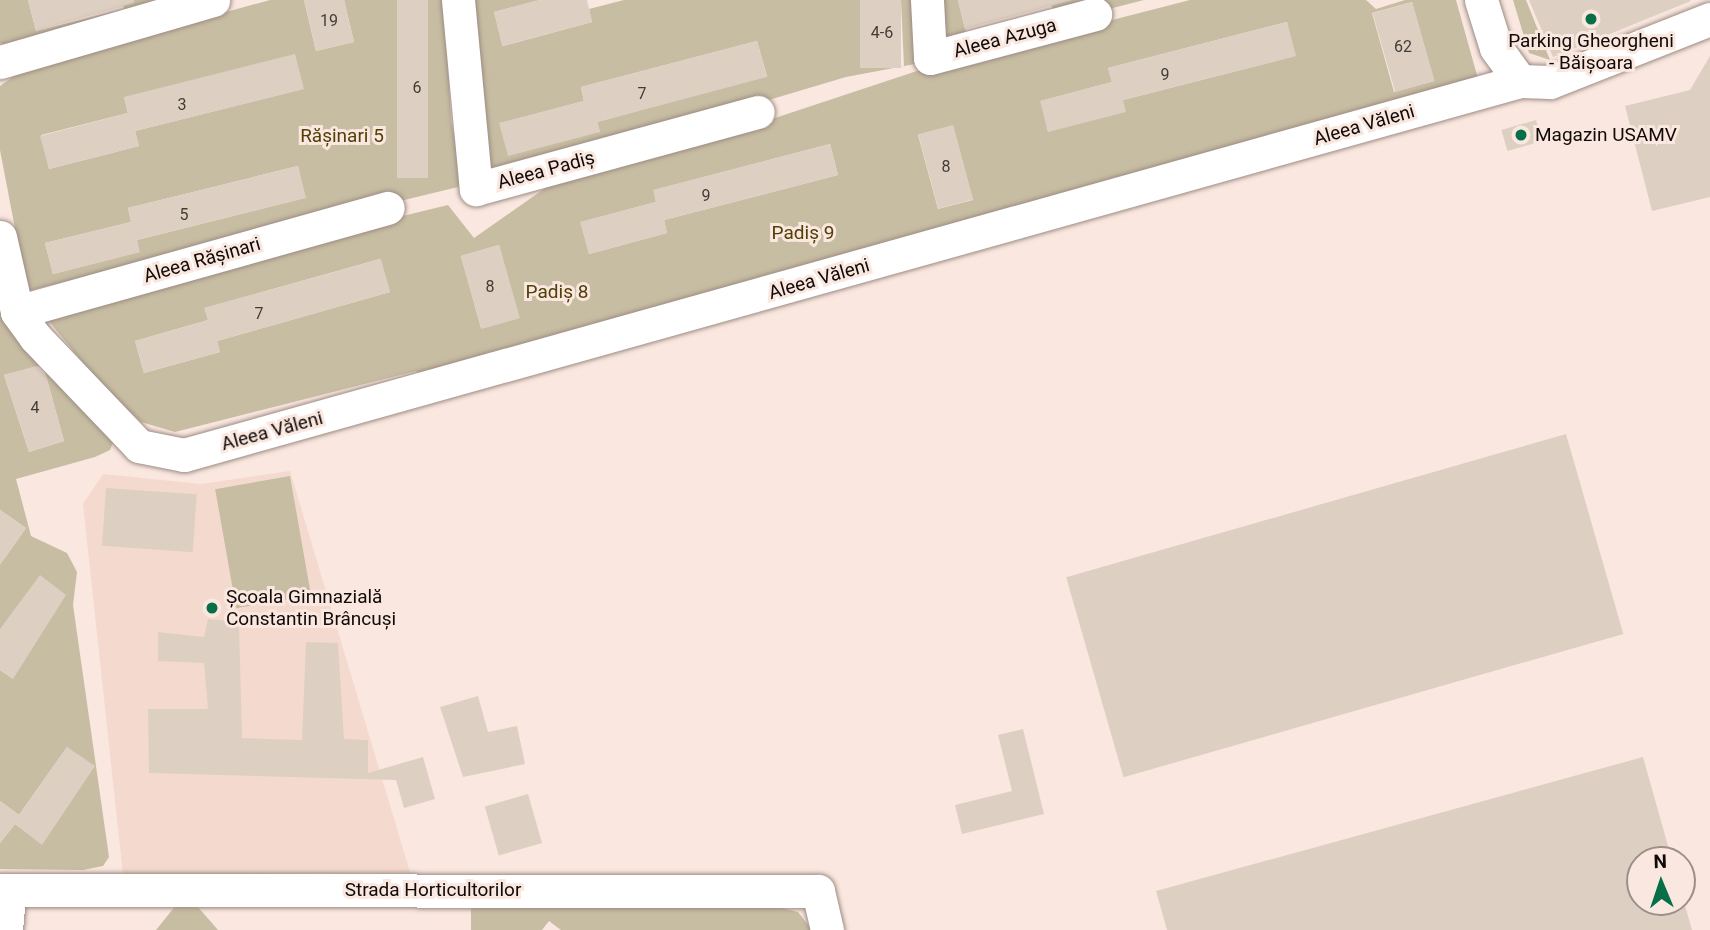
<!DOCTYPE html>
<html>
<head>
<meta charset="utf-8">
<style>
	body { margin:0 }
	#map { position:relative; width:1710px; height:930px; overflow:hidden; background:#fae7df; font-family:Roboto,sans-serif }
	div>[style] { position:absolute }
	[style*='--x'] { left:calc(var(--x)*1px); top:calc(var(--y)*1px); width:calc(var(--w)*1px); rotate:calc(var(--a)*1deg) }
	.built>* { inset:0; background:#f4dace }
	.green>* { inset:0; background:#c7bda2; transform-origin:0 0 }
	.building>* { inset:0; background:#ddd0c2; transform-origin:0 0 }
	.roads { filter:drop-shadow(0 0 2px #9d8c84) drop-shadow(0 0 2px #9d8c84) }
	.minor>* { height:33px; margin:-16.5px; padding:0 16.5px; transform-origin:16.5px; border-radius:16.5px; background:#fff }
	.dots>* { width:19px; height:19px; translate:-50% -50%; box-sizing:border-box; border:4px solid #fae7df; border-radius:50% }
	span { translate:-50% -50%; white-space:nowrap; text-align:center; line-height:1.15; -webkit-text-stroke:6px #fae7df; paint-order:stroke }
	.number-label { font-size:16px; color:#433c36 }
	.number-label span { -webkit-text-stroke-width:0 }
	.street-label { font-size:19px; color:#100a08 }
	.poi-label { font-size:19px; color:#100a08 }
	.left { translate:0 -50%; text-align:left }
	.park-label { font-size:19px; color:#514005 }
	.north { position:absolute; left:1626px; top:846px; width:70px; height:70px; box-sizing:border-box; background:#fae7df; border:2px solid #9c8f89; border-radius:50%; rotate:358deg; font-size:19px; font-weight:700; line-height:28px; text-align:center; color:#100a08 }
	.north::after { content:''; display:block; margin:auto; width:24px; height:32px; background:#066f47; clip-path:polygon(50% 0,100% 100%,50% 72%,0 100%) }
</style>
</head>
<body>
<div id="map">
	<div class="built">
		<div style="clip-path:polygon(290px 471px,410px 872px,123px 875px,83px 504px,103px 474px,201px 484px)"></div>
	</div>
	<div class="green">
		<div style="clip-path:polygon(0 0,28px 0,36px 31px,124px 9px,122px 0,170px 0,10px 47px,0 43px)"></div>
		<div style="clip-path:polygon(evenodd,270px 0,304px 0,316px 51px,354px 42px,344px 0,444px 0,451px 121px,462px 174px,458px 187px,27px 291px,0 150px,0 86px,27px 67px,270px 0,303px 89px,135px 131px,139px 146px,49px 169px,41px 135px,128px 113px,124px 97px,303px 89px,270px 0,298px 166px,305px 198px,137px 240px,139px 252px,53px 274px,45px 243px,131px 222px,128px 208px,298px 166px)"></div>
		<div style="clip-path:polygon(evenodd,471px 0,540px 0,494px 12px,503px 46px,592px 22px,589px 9px,624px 0,860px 0,864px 68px,904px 66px,901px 0,923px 0,920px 63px,846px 77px,642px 138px,492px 169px,482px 156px,471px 0,757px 41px,767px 76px,597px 122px,600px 132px,500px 123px,584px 101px,581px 87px,757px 41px)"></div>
		<div style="clip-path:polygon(938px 0,958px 0,966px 33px,1053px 11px,1050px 0,1144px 0,968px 45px,947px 38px)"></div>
		<div style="clip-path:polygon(evenodd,1190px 0,1366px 0,1376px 9px,1405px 0,1456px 0,1480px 86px,424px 378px,416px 371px,175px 432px,141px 422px,103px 387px,43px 314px,66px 298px,448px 205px,474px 238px,568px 172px,772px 119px,926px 68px,1190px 0,1412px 2px,1434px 81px,1394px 92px,1372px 13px,1412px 2px,1190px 0,1287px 22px,1295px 56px,1123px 100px,1048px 132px,1041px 101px,1112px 82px,1108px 68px,1287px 22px,1190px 0,953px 126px,973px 200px,938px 209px,918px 135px,953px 126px,1190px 0,830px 144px,838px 175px,664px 220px,667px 233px,589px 254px,581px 222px,656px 202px,654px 190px,830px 144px,1190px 0,499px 245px,519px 318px,481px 328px,461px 256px,499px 245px,1190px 0,380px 259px,390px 292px,217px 341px,220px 352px,144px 373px,135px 341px,208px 320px,205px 308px,380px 259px)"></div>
		<div style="clip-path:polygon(1513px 0,1526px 0,1550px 60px,1529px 53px)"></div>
		<div style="clip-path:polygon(evenodd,0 264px,115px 438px,110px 450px,95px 457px,16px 479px,31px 536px,67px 553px,77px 572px,73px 605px,109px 857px,103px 866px,83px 870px,0 869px,0 843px,15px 824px,42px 844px,67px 747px,19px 815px,0 801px,0 670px,13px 679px,0 629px,0 556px,4px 559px,26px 528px,0 510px,0 264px,43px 365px,64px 441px,29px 452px,4px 375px,43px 365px)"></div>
		<div style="left:290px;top:476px;width:121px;height:76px;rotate:80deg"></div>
		<div style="clip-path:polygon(181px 899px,191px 899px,218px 930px,156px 930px)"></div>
		<div style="clip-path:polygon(471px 905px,773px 906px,798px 912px,812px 930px,561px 930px,549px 921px,542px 930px,471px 930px)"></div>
	</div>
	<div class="building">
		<div style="clip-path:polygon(28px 0,134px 0,134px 3px,36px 31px)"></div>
		<div style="clip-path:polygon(304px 0,344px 0,354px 42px,316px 51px)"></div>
		<div style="left:397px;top:0;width:31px;height:178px"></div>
		<div style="clip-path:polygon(540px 0,587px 0,592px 22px,502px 46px,494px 12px)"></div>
		<div style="left:860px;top:0;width:41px;height:68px"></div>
		<div style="clip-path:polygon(958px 0,1073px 0,965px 29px)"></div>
		<div style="clip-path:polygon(1529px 0,1690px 0,1691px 1px,1553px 57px)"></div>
		<div style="left:1412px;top:2px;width:82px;height:41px;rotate:74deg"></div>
		<div style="clip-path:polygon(1287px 22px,1296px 56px,1123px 100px,1126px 112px,1048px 132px,1040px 101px,1112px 82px,1108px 68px)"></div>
		<div style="clip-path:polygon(757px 41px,767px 77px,597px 122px,600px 132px,508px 156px,499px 123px,584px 101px,581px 87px)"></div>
		<div style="clip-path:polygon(295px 54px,304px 89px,135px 131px,139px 146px,49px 169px,40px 136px,128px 113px,124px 97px)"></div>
		<div style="clip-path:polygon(1710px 56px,1710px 197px,1652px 211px,1625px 106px,1690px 90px)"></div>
		<div style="left:1536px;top:120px;width:22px;height:36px;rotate:74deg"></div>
		<div style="left:953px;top:125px;width:77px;height:36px;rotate:75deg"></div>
		<div style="clip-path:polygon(830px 144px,838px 175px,664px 220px,667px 233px,589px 254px,580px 222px,656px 202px,653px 190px)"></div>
		<div style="clip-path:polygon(298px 166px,306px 198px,137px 240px,140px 252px,53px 274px,45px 243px,131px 222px,128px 208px)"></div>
		<div style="left:499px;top:245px;width:76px;height:40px;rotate:74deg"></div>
		<div style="clip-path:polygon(381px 259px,390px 292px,217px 341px,220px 352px,144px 373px,135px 341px,208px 320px,204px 308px)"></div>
		<div style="clip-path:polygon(36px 366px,46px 376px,64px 441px,29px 452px,4px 375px)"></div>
		<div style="left:1566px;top:434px;width:208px;height:520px;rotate:74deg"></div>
		<div style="left:106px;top:488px;width:91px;height:58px;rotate:4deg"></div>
		<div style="clip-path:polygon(0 510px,26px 528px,0 565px)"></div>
		<div style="clip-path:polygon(40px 575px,66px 595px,13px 679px,0 670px,0 629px)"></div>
		<div style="clip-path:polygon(208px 619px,239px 622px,242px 738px,302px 740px,306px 642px,338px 643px,344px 739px,368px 740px,368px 773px,423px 757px,435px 799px,404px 808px,396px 780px,149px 773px,148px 709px,208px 709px,204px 663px,158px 661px,158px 632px,204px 637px)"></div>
		<div style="clip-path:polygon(478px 696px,488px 732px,517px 726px,525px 764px,463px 777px,440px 707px)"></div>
		<div style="clip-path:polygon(1023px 729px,1044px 814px,962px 834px,955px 805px,1012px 791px,998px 735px)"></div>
		<div style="clip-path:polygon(67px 747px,95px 766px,42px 845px,15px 824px,0 843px,0 801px,19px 815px)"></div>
		<div style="clip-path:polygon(1643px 757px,1672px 860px,1640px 860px,1640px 902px,1684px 902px,1692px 930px,1167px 930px,1156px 891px)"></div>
		<div style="left:528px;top:794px;width:51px;height:45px;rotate:74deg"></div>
	</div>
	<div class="roads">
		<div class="minor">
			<div style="--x:458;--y:0;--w:190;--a:84.6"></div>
			<div style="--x:476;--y:189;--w:292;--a:-15.3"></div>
			<div style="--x:927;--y:0;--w:58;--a:87"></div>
			<div style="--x:930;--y:58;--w:171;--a:-14.9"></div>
			<div style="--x:1481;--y:0;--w:50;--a:72.6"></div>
			<div style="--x:1496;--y:48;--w:41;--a:54"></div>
			<div style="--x:0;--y:62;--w:222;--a:-16.2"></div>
			<div style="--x:0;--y:237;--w:77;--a:77.2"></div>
			<div style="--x:17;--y:312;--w:31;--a:54"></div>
			<div style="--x:35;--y:337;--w:151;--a:46.3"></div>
			<div style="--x:139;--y:446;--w:46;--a:11.3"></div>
			<div style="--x:184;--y:455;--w:1387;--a:-15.64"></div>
			<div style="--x:1520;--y:81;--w:30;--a:2"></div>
			<div style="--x:1550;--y:82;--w:172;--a:-21.5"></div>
			<div style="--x:17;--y:312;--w:385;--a:-15.7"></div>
			<div style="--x:0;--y:890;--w:818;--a:0.07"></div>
			<div style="--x:818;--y:891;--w:40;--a:77"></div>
			<div style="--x:6;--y:930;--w:38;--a:-85"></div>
		</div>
	</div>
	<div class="dots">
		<div style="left:1591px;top:19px;background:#066f47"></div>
		<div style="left:1521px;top:135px;background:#066f47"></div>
		<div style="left:212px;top:608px;background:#066f47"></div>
	</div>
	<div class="number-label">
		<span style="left:329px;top:21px">19</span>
		<span style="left:882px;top:33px">4-6</span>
		<span style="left:1403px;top:47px">62</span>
		<span style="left:1165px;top:75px">9</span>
		<span style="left:417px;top:88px">6</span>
		<span style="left:642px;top:94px">7</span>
		<span style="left:182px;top:105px">3</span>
		<span style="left:946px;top:167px">8</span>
		<span style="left:706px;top:196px">9</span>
		<span style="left:184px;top:215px">5</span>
		<span style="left:490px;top:287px">8</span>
		<span style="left:259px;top:314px">7</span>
		<span style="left:35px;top:408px">4</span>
	</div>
	<div class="street-label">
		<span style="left:1005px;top:38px;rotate:-15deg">Aleea Azuga</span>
		<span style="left:1364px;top:125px;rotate:-16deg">Aleea Văleni</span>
		<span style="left:546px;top:170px;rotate:-15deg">Aleea Padiș</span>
		<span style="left:202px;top:260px;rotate:-16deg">Aleea Rășinari</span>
		<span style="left:819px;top:279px;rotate:-16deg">Aleea Văleni</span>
		<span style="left:272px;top:431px;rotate:-15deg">Aleea Văleni</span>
		<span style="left:433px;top:890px">Strada Horticultorilor</span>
	</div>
	<div class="poi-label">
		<span style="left:1591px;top:52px">Parking Gheorgheni<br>- Băișoara</span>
		<span class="left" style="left:1535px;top:135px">Magazin USAMV</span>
		<span class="left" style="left:226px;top:608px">Școala Gimnazială<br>Constantin Brâncuși</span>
	</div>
	<div class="park-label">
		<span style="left:342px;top:136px">Rășinari 5</span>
		<span style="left:803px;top:233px">Padiș 9</span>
		<span style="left:557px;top:292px">Padiș 8</span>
	</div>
	<div class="north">N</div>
</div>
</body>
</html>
